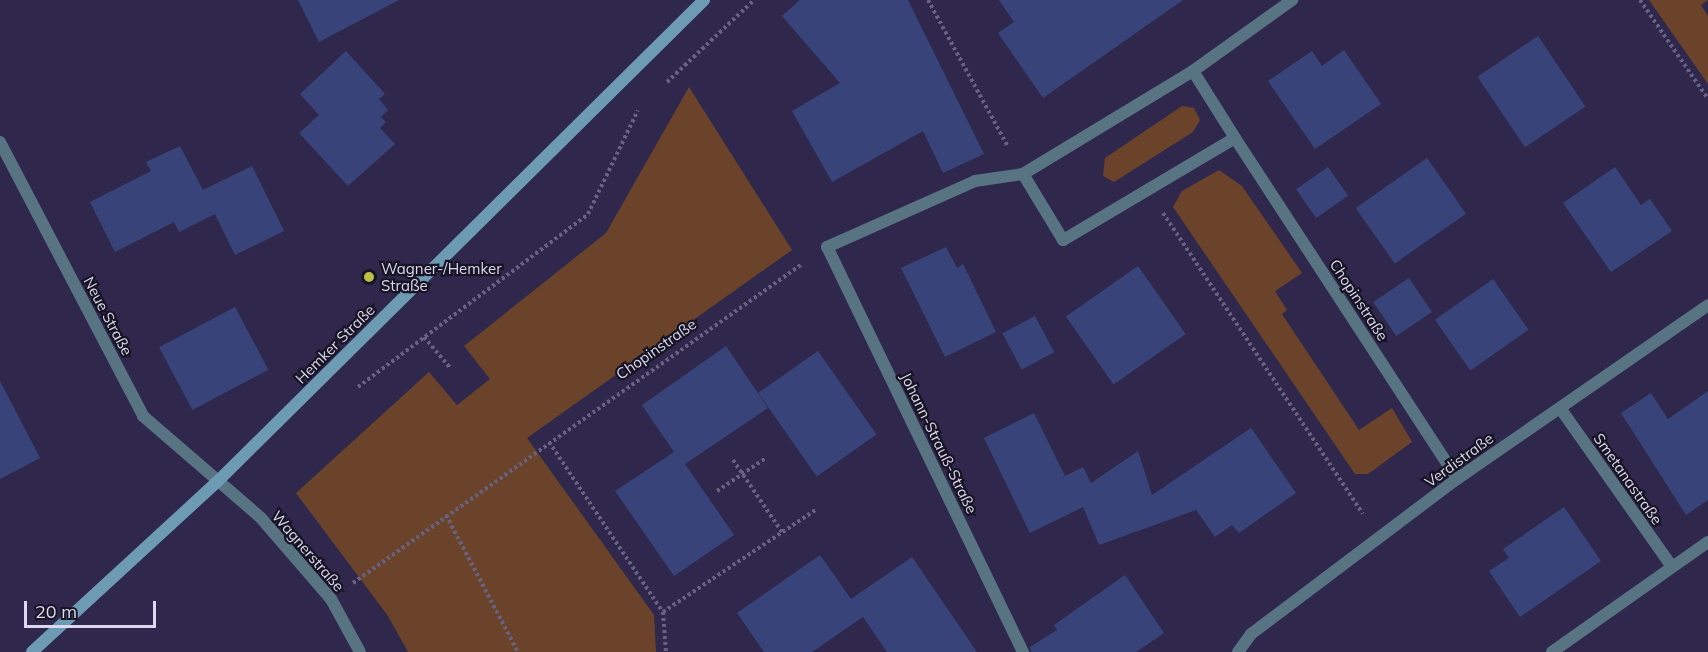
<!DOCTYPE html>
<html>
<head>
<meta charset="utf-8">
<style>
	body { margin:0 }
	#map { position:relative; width:1708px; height:652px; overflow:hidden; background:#2f284c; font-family:Mulish,sans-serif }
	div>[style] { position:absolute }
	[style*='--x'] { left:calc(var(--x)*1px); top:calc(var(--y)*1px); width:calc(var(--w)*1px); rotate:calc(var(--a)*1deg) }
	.green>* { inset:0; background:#6b432a }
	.building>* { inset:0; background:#384479; transform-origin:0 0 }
	.path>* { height:4px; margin-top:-2px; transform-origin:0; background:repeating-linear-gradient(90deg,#686282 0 3px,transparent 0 6px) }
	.minor>* { height:12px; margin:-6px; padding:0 6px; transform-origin:6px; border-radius:6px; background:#587483 }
	.secondary>* { height:12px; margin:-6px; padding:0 6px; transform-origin:6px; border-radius:6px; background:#6d9bb3 }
	.dots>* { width:16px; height:16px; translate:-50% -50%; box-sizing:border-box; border:3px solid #171424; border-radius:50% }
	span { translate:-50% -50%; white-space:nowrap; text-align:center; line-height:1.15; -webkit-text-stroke:4.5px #171424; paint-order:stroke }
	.poi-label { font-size:15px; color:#dbd8ef }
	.left { translate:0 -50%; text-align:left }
	.street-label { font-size:15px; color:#dbd8ef }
	.scale { position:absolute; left:24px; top:601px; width:132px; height:27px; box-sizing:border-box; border:3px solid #dbd8ef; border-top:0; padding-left:8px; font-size:18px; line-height:21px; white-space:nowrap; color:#dbd8ef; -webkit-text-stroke:4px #171424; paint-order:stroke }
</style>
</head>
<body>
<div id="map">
	<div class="green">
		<div style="clip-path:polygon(1649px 0,1708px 0,1701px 5px,1708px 16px,1708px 84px)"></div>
		<div style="clip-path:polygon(689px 87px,792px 250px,527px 438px,654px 615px,656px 652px,408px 652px,388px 616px,296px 493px,429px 372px,457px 405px,490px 379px,464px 346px,606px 233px)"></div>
		<div style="clip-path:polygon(1182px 106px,1194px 108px,1200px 120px,1193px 132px,1114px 182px,1103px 176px,1105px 158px)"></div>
		<div style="clip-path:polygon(1219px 170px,1242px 186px,1302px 273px,1275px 291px,1287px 310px,1282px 314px,1359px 430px,1392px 408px,1412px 442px,1368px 474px,1355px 474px,1173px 207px,1182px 191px)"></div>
	</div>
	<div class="building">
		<div style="clip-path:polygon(298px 0,399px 0,319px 42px)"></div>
		<div style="clip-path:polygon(800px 0,908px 0,984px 154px,943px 173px,923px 131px,832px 182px,792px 111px,840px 83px,782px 16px)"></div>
		<div style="clip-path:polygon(999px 0,1183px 0,1043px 98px,998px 33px,1014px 22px)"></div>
		<div style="left:1538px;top:36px;width:85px;height:73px;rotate:56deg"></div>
		<div style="clip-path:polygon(1344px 50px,1381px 104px,1315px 149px,1268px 81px,1312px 51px,1322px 66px)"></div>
		<div style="clip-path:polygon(346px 51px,385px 94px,379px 99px,388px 110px,381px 117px,386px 122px,380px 128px,395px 144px,348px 186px,299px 133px,319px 115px,300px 94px)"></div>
		<div style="clip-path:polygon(180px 146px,203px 190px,252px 166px,284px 231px,235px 255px,215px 214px,179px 232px,174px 222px,115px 252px,90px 202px,151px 171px,146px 162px)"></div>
		<div style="left:1427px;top:158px;width:68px;height:87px;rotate:55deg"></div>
		<div style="left:1328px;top:167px;width:35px;height:39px;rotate:55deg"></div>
		<div style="clip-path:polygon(1615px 167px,1641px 205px,1650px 199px,1672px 231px,1611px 272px,1563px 203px)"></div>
		<div style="clip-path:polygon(946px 247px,957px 268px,963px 264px,996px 332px,945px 357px,901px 268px)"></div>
		<div style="left:1138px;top:266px;width:83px;height:88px;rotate:55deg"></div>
		<div style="left:1409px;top:278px;width:41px;height:43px;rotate:56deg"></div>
		<div style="left:1493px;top:279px;width:62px;height:71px;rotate:55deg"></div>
		<div style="left:235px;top:307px;width:71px;height:86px;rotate:62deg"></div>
		<div style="left:1035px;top:316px;width:41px;height:37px;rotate:62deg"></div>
		<div style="clip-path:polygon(726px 346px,768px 408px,685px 464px,734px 535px,674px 576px,615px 491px,674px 452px,642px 405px)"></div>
		<div style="left:818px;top:351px;width:102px;height:73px;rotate:55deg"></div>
		<div style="clip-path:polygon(0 381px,40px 458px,0 479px)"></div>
		<div style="clip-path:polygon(1708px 391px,1708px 500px,1686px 515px,1621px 413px,1651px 393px,1668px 419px)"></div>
		<div style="clip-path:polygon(1034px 413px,1065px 476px,1083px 467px,1091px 483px,1138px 451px,1152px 495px,1251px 428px,1296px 493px,1239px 533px,1232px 525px,1215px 537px,1196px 510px,1099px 545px,1083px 507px,1030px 533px,984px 438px)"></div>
		<div style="clip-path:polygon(1564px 507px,1601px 561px,1520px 617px,1489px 571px,1509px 558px,1503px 549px)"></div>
		<div style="clip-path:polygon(820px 555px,851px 599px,912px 557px,977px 652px,887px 652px,863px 617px,812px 652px,764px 652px,737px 613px)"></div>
		<div style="clip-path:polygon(1125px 575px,1164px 633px,1136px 652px,1031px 652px,1030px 647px,1057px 630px,1054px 625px)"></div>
	</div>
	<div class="path">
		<div style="--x:928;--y:0;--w:167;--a:61.4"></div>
		<div style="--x:1640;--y:0;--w:120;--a:55.5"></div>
		<div style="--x:667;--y:82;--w:120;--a:-43.3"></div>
		<div style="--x:1163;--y:213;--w:361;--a:56.4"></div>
		<div style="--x:424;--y:337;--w:42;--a:49.8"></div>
		<div style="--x:358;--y:387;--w:288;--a:-36.9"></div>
		<div style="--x:588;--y:214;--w:115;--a:-64.3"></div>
		<div style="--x:549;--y:442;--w:205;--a:56.2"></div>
		<div style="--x:663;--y:612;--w:40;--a:85.7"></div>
		<div style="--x:733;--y:460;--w:87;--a:55.8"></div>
		<div style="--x:717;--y:491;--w:59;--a:-34"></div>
		<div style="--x:446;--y:515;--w:155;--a:62.3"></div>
		<div style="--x:353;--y:583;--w:551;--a:-35.39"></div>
		<div style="--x:663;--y:612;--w:185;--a:-33.8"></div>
	</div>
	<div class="minor">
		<div style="--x:1193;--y:71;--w:79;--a:57.9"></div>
		<div style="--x:1235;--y:138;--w:200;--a:149.3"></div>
		<div style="--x:1063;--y:240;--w:77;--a:-121.2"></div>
		<div style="--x:1023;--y:174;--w:199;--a:-31.2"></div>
		<div style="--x:1193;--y:71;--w:122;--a:-35.6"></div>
		<div style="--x:1235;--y:138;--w:407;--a:56.9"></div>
		<div style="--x:0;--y:142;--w:309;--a:62.4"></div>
		<div style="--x:143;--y:416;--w:156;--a:40.8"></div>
		<div style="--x:261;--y:518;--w:107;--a:49.2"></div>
		<div style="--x:331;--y:599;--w:60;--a:61.3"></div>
		<div style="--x:1560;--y:408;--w:194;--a:54.8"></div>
		<div style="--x:1023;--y:652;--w:450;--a:-115.8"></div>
		<div style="--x:827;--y:247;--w:162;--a:-24"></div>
		<div style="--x:975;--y:181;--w:49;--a:-8.3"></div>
		<div style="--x:1238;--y:652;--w:22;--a:-54"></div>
		<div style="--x:1251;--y:634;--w:258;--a:-37"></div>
		<div style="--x:1457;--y:479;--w:305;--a:-34.7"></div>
		<div style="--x:1552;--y:652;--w:191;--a:-35.2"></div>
	</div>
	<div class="secondary">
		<div style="--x:32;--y:652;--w:253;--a:-42.6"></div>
		<div style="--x:218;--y:481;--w:684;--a:-44.7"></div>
	</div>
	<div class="dots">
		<div style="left:369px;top:277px;background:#bac045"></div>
	</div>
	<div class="poi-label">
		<span class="left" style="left:381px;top:277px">Wagner-/Hemker<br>Straße</span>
	</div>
	<div class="street-label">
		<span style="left:1359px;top:300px;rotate:57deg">Chopinstraße</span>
		<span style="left:108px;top:316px;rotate:62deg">Neue Straße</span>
		<span style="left:335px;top:344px;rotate:-45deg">Hemker Straße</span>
		<span style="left:656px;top:349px;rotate:-35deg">Chopinstraße</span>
		<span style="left:939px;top:443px;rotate:64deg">Johann-Strauß-Straße</span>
		<span style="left:1459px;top:460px;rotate:-36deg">Verdistraße</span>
		<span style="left:1628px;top:479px;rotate:55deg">Smetanastraße</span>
		<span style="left:308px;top:551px;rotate:49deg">Wagnerstraße</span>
	</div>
	<div class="scale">20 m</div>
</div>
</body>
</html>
